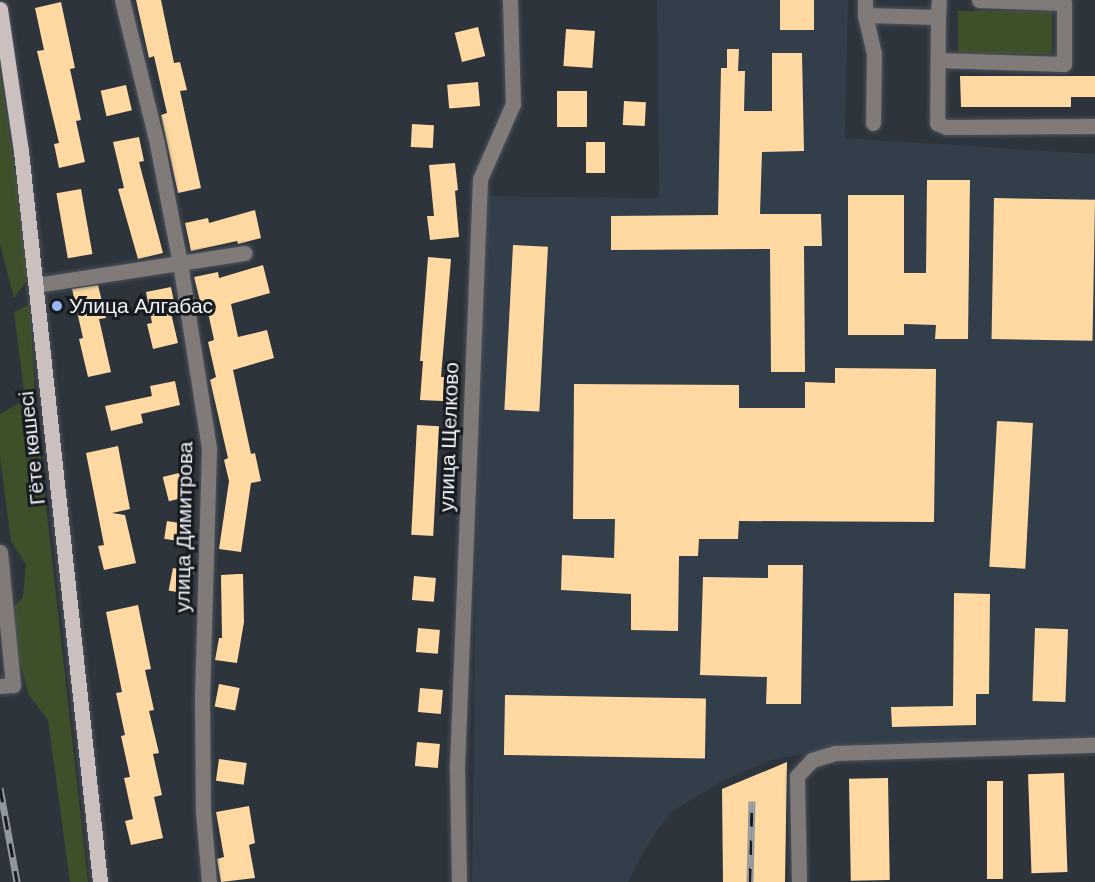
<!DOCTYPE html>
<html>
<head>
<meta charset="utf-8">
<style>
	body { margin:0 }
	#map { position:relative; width:1095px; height:882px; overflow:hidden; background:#2d343b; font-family:"DM Sans",sans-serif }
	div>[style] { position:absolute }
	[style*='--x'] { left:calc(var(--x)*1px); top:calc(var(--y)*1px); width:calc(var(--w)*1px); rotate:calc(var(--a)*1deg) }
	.built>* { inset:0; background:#323e4a }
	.green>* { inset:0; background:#3e5029; transform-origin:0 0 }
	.building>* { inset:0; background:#ffd9a1; transform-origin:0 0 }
	.roads { filter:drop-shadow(0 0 2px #4c5259) drop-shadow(0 0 2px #4c5259) }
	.minor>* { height:15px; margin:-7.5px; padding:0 7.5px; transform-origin:7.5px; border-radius:7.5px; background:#807a79 }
	.major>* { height:15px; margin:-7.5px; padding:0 7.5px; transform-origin:7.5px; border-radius:7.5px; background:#ccc0be }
	.rail>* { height:7px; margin-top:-3.5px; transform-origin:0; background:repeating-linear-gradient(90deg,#181b1f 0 14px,#93989e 0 28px); box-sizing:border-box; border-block:2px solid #93989e }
	.dots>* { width:16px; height:16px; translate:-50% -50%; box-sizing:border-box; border:3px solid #181b1f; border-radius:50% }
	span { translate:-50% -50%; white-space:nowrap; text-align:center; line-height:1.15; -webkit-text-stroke:6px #181b1f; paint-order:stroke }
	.poi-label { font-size:21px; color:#eef2f7 }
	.left { translate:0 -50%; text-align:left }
	.street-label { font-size:21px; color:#eef2f7 }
</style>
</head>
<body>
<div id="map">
	<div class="built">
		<div style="clip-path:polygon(657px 0,848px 0,845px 138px,1095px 154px,1095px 739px,843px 746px,772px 760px,724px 780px,671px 812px,650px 841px,628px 882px,472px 882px,477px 497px,486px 196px,659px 198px)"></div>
	</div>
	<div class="green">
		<div style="left:958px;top:11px;width:94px;height:43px"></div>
		<div style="clip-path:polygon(0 67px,30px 276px,14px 298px,0 244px)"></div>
		<div style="clip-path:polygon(30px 304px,36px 416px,88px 882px,70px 882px,48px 720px,29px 695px,7px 615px,23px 597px,26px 565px,11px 541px,0 457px,0 414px,25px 400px,14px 312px)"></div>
	</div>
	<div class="building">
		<div style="clip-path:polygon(136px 0,161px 0,174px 63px,180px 62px,187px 90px,180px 91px,201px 188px,178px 193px,161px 115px,167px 113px,154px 56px,149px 58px)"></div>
		<div style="left:780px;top:0;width:34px;height:30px"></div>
		<div style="clip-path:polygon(61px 2px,75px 68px,70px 69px,81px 120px,76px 121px,85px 162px,59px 168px,54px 144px,59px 143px,37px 51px,44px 50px,35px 8px)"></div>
		<div style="left:478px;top:27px;width:30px;height:24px;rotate:76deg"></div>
		<div style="left:566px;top:29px;width:29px;height:37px;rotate:4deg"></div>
		<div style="clip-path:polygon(727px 49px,739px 49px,738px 71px,745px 71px,744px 111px,772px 111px,772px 53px,802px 53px,804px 151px,762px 152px,760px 214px,821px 214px,822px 246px,804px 246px,805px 372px,771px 372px,770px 249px,611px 250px,611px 216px,718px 215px,721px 68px,727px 68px)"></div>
		<div style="clip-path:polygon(960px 76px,1095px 76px,1095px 97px,1071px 97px,1071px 107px,961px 107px)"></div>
		<div style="left:478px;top:82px;width:24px;height:31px;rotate:85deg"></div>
		<div style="left:126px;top:85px;width:26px;height:26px;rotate:77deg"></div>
		<div style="left:557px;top:91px;width:30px;height:36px"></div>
		<div style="left:624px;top:101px;width:22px;height:24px;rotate:3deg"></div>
		<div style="left:412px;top:124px;width:22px;height:23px;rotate:3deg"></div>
		<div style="clip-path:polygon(139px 137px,144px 161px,139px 162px,163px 253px,138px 259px,118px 189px,124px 188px,113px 142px)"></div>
		<div style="left:605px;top:142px;width:31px;height:19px;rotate:90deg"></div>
		<div style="clip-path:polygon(455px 163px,458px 190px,455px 191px,459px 237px,430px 240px,427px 216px,434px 216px,429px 165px)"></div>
		<div style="clip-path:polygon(927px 180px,970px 180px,968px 339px,935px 339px,936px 325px,904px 324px,904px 335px,848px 335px,848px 195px,904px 195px,904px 273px,926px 273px)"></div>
		<div style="left:81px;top:189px;width:66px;height:25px;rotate:80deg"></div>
		<div style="left:994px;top:198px;width:101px;height:141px;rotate:1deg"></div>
		<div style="clip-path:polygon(255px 210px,261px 238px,238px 244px,237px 241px,191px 251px,185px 223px,208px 218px,209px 223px)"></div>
		<div style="left:513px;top:245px;width:35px;height:165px;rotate:3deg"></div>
		<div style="clip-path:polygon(428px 257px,451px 259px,441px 377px,444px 377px,443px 401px,420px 400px,423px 361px,420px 361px)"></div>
		<div style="clip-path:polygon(263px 265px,270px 293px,231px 304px,238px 337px,267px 330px,274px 358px,233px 370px,251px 454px,255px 453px,261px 481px,251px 483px,241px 552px,219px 549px,229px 481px,224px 460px,228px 458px,210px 380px,216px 377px,208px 342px,214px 340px,206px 303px,201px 305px,194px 277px,218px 272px,219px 278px)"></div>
		<div style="clip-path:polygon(98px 285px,106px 318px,99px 319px,111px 372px,88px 377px,79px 339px,83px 338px,72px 289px)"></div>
		<div style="clip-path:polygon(171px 287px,176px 311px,171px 313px,178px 343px,153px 349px,147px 324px,152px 323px,146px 292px)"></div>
		<div style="clip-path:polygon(835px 368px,936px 369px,934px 522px,739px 521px,738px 539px,699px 539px,698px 556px,679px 556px,678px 631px,631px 630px,631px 594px,561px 590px,562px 555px,614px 558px,615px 519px,573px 519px,574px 384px,739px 385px,739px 408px,805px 408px,805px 382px,835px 383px)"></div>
		<div style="clip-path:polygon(175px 381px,180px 405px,141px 414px,143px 423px,111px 431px,105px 406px,152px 396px,150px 386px)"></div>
		<div style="left:997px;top:421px;width:36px;height:146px;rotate:3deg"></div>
		<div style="left:417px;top:425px;width:22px;height:110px;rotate:3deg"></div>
		<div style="clip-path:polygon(118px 446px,130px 509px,112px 513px,125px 515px,136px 563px,104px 570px,98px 546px,104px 545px,86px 453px)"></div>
		<div style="left:187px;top:471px;width:25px;height:25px;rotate:76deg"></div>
		<div style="left:167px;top:521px;width:25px;height:18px;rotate:9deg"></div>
		<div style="clip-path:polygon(768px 565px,803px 565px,801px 704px,766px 704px,767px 677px,700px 675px,703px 577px,768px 578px)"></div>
		<div style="left:173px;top:568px;width:21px;height:23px;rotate:11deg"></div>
		<div style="clip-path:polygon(238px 574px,243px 574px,244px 622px,237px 663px,215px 660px,219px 638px,222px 638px,221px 575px)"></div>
		<div style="left:414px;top:576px;width:22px;height:24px;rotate:5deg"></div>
		<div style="clip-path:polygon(954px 593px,990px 594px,989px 694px,976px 694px,976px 725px,892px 727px,891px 707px,953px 706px)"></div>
		<div style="clip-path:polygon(138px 605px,151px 669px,145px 670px,154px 710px,149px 711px,159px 753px,153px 754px,162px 795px,154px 797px,163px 838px,131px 845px,125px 821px,133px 819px,124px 778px,130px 777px,121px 736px,125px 735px,116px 693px,122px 692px,106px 612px)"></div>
		<div style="left:418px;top:628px;width:22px;height:24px;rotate:5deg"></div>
		<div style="left:1035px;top:628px;width:33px;height:73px;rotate:2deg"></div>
		<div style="left:219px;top:684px;width:21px;height:23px;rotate:11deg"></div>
		<div style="left:420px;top:688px;width:23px;height:24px;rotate:5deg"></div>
		<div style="left:505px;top:695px;width:201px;height:60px;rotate:1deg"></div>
		<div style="left:417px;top:742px;width:23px;height:24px;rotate:5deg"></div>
		<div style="left:219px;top:759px;width:28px;height:22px;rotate:8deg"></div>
		<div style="clip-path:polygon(787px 762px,785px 882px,723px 882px,722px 789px)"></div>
		<div style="left:1064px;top:773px;width:99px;height:36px;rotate:88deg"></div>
		<div style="left:888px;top:778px;width:102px;height:39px;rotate:89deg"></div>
		<div style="left:987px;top:781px;width:16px;height:98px"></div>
		<div style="clip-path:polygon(249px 806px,255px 843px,249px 845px,255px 878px,221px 882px,217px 859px,224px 857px,216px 812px)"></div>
	</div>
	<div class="roads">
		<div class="minor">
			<div style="--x:122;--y:0;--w:148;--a:76.3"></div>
			<div style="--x:157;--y:144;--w:121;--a:79.1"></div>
			<div style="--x:180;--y:263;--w:187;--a:81.1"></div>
			<div style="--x:209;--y:448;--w:254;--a:91.6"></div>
			<div style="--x:202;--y:702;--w:109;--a:89.5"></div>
			<div style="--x:203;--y:811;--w:71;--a:85.2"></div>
			<div style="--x:865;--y:0;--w:15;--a:90"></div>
			<div style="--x:865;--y:15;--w:39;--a:77"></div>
			<div style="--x:874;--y:53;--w:70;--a:90.8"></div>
			<div style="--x:865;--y:15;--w:73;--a:1.6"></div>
			<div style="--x:938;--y:17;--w:17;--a:-87"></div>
			<div style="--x:938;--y:17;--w:106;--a:90.5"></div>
			<div style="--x:937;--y:123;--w:10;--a:24"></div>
			<div style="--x:946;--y:127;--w:149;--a:-0.4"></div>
			<div style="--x:938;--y:60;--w:126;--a:1.8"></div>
			<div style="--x:1064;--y:64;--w:61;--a:-90"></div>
			<div style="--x:1064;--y:3;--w:85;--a:-178"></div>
			<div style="--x:36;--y:285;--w:211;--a:-8.7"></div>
			<div style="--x:0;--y:552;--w:134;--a:84.4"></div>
			<div style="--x:13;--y:685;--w:13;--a:176"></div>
			<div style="--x:459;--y:882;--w:115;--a:-91"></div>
			<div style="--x:457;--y:767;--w:588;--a:-87.76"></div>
			<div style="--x:480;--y:179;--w:82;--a:-66.3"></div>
			<div style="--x:513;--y:104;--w:104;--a:-91.7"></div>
			<div style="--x:799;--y:882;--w:106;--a:-91.1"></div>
			<div style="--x:797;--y:776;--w:22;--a:-47"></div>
			<div style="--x:812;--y:760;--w:24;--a:-17"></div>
			<div style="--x:835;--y:753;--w:260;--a:-1.8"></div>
		</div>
		<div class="major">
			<div style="--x:0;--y:9;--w:144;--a:81.6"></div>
			<div style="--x:21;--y:151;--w:735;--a:83.83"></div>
		</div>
	</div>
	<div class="rail">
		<div style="--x:0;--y:788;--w:96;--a:79.7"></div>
		<div style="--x:750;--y:882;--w:81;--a:-88.6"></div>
	</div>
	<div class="dots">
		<div style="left:57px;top:306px;background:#94b7fd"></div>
	</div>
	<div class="poi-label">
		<span class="left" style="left:69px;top:306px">Улица Алгабас</span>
	</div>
	<div class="street-label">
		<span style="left:449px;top:437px;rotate:-88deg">улица Щелково</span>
		<span style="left:32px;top:448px;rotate:-96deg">Гёте көшесі</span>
		<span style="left:184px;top:527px;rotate:-89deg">улица Димитрова</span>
	</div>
</div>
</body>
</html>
